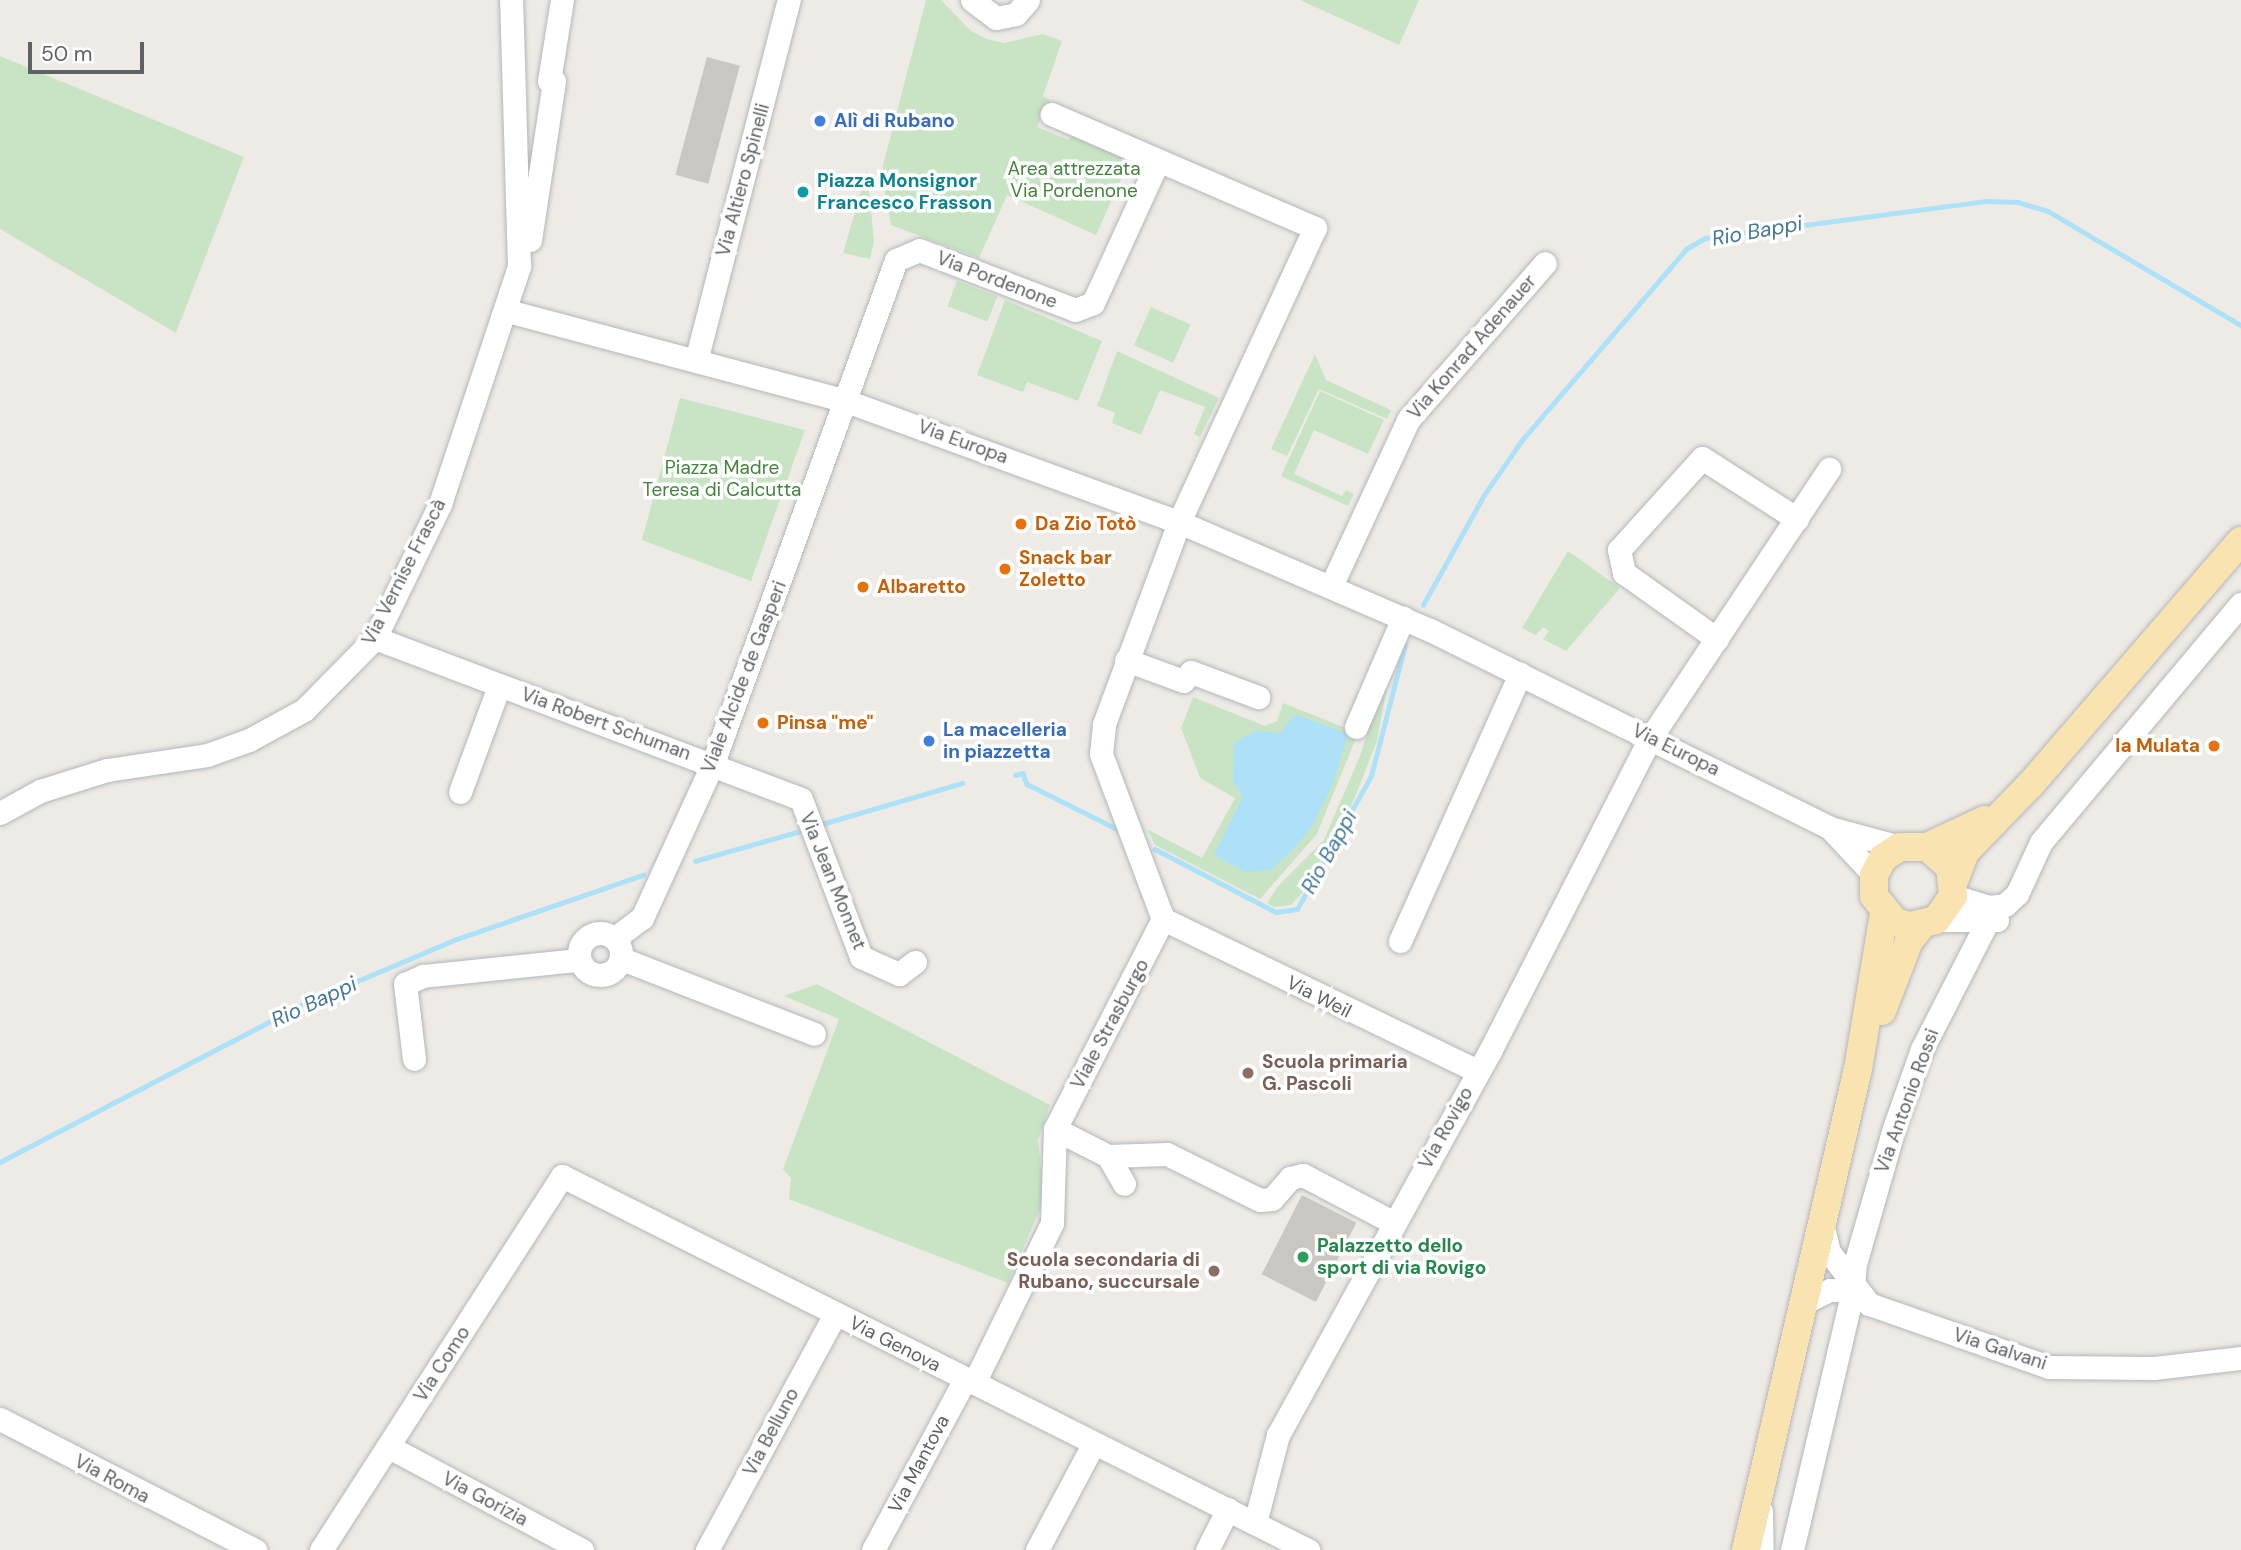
<!DOCTYPE html>
<html>
<head>
<meta charset="utf-8">
<style>
	body { margin:0 }
	#map { position:relative; width:2241px; height:1550px; overflow:hidden; background:#eeebe6; font-family:"DM Sans",sans-serif }
	div>[style] { position:absolute }
	[style*='--x'] { left:calc(var(--x)*1px); top:calc(var(--y)*1px); width:calc(var(--w)*1px); rotate:calc(var(--a)*1deg) }
	.green>* { inset:0; background:#c8e4c4; transform-origin:0 0 }
	.water>* { inset:0; background:#ace1f8 }
	.stream>* { height:4.5px; margin:-2.25px; padding:0 2.25px; transform-origin:2.25px; border-radius:2.25px; background:#ace1f8 }
	.building>* { inset:0; background:#cac6c2; transform-origin:0 0 }
	.roads { filter:drop-shadow(0 0 2px #b3b6b9) drop-shadow(0 0 2px #b3b6b9) }
	.minor>* { height:23px; margin:-11.5px; padding:0 11.5px; transform-origin:11.5px; border-radius:11.5px; background:#fff }
	.minor>.ring { margin:-11.5px; padding:0; box-sizing:content-box; background:none; border:23px solid #fff; border-radius:50% }
	.major>* { height:28px; margin:-14px; padding:0 14px; transform-origin:14px; border-radius:14px; background:#f9e4b1 }
	.dots>* { width:19px; height:19px; translate:-50% -50%; box-sizing:border-box; border:4px solid #fff; border-radius:50% }
	span { translate:-50% -50%; white-space:nowrap; text-align:center; line-height:1.15; -webkit-text-stroke:7px #fff; paint-order:stroke }
	.shop-label { font-size:19px; color:#366cbe; font-weight:700 }
	.left { translate:0 -50%; text-align:left }
	.park-label { font-size:19px; color:#43843d }
	.street-label { font-size:19px; color:#5d6265 }
	.culture-label { font-size:19px; color:#0d838f; font-weight:700 }
	.food-label { font-size:19px; color:#c56008; font-weight:700 }
	.right { translate:-100% -50%; text-align:right }
	.education-label { font-size:19px; color:#785e54; font-weight:700 }
	.leisure-label { font-size:19px; color:#27864d; font-weight:700 }
	.water-label { font-size:21px; color:#437898; font-style:italic }
	.scale { position:absolute; left:28px; top:42px; width:116px; height:32px; box-sizing:border-box; border:4px solid #5d6265; border-top:0; padding-left:9px; font-size:21px; line-height:24px; white-space:nowrap; color:#5d6265; -webkit-text-stroke:5px #fff; paint-order:stroke }
</style>
</head>
<body>
<div id="map">
	<div class="green">
		<div style="clip-path:polygon(926px 0,941px 0,971px 31px,987px 39px,1004px 43px,1043px 34px,1062px 41px,1043px 96px,1050px 100px,1037px 127px,1069px 140px,1074px 132px,1131px 157px,1096px 235px,1007px 195px,979px 258px,891px 225px,881px 173px)"></div>
		<div style="clip-path:polygon(1300px 0,1419px 0,1399px 45px)"></div>
		<div style="clip-path:polygon(0 56px,244px 157px,176px 333px,0 229px)"></div>
		<div style="clip-path:polygon(867px 170px,874px 241px,870px 259px,843px 253px)"></div>
		<div style="left:957px;top:281px;width:43px;height:27px;rotate:21deg"></div>
		<div style="clip-path:polygon(1005px 300px,1102px 341px,1078px 401px,1027px 382px,1023px 392px,977px 375px)"></div>
		<div style="left:1151px;top:307px;width:43px;height:42px;rotate:24deg"></div>
		<div style="clip-path:polygon(1117px 351px,1219px 398px,1200px 437px,1194px 434px,1205px 407px,1160px 390px,1141px 435px,1112px 423px,1115px 413px,1097px 406px)"></div>
		<div style="clip-path:polygon(1315px 354px,1326px 380px,1391px 410px,1387px 419px,1319px 389px,1287px 456px,1271px 449px)"></div>
		<div style="clip-path:polygon(1320px 391px,1384px 420px,1368px 454px,1314px 430px,1294px 474px,1342px 496px,1346px 490px,1354px 494px,1348px 506px,1281px 476px)"></div>
		<div style="clip-path:polygon(680px 398px,805px 430px,751px 581px,642px 540px)"></div>
		<div style="clip-path:polygon(1568px 551px,1620px 588px,1566px 651px,1543px 639px,1549px 631px,1543px 627px,1536px 635px,1522px 628px)"></div>
		<div style="clip-path:polygon(1393px 654px,1377px 741px,1349px 812px,1302px 893px,1291px 905px,1274px 907px,1267px 903px,1279px 885px,1324px 840px,1360px 756px)"></div>
		<div style="clip-path:polygon(evenodd,1193px 697px,1265px 726px,1277px 721px,1283px 703px,1358px 733px,1317px 834px,1260px 899px,1155px 845px,1147px 829px,1202px 858px,1235px 798px,1200px 778px,1181px 728px,1193px 697px,1255px 731px,1271px 737px,1348px 734px,1313px 825px,1215px 855px,1243px 796px,1255px 731px)"></div>
		<div style="clip-path:polygon(817px 984px,1050px 1105px,1038px 1140px,1044px 1200px,1008px 1283px,789px 1199px,791px 1178px,783px 1169px,839px 1019px,784px 996px)"></div>
	</div>
	<div class="water">
		<div style="clip-path:polygon(1295px 714px,1348px 734px,1333px 783px,1313px 825px,1293px 850px,1271px 870px,1245px 872px,1214px 855px,1243px 796px,1233px 782px,1234px 743px,1255px 731px,1280px 733px)"></div>
	</div>
	<div class="stream">
		<div style="--x:1423;--y:605;--w:126;--a:-61"></div>
		<div style="--x:1484;--y:495;--w:67;--a:-55.4"></div>
		<div style="--x:1522;--y:440;--w:252;--a:-49.3"></div>
		<div style="--x:1686;--y:249;--w:22;--a:-30"></div>
		<div style="--x:1705;--y:238;--w:284;--a:-7.5"></div>
		<div style="--x:1987;--y:201;--w:31;--a:2"></div>
		<div style="--x:2018;--y:202;--w:31;--a:17"></div>
		<div style="--x:2048;--y:211;--w:224;--a:30.6"></div>
		<div style="--x:1015;--y:775;--w:8;--a:-14"></div>
		<div style="--x:1023;--y:773;--w:12;--a:70"></div>
		<div style="--x:1027;--y:784;--w:103;--a:26.6"></div>
		<div style="--x:822;--y:824;--w:146;--a:-16.3"></div>
		<div style="--x:1155;--y:849;--w:136;--a:27.5"></div>
		<div style="--x:1276;--y:912;--w:21;--a:-8"></div>
		<div style="--x:1297;--y:909;--w:152;--a:-60.9"></div>
		<div style="--x:1371;--y:776;--w:135;--a:-75.5"></div>
		<div style="--x:695;--y:861;--w:109;--a:-15.9"></div>
		<div style="--x:0;--y:1162;--w:339;--a:-27.5"></div>
		<div style="--x:301;--y:1005;--w:166;--a:-23"></div>
		<div style="--x:454;--y:940;--w:200;--a:-19"></div>
	</div>
	<div class="building">
		<div style="left:707px;top:57px;width:34px;height:122px;rotate:15deg"></div>
		<div style="left:1302px;top:1195px;width:61px;height:89px;rotate:27deg"></div>
	</div>
	<div class="roads">
		<div class="minor">
			<div style="--x:972;--y:0;--w:30;--a:37"></div>
			<div style="--x:996;--y:18;--w:20;--a:-11"></div>
			<div style="--x:1016;--y:14;--w:18;--a:-49"></div>
			<div style="--x:549;--y:81;--w:82;--a:-80.9"></div>
			<div style="--x:530;--y:240;--w:161;--a:-81.4"></div>
			<div style="--x:508;--y:311;--w:350;--a:14.9"></div>
			<div style="--x:846;--y:401;--w:354;--a:20"></div>
			<div style="--x:1179;--y:522;--w:273;--a:23.3"></div>
			<div style="--x:1430;--y:630;--w:446;--a:26.3"></div>
			<div style="--x:1830;--y:828;--w:73;--a:15.2"></div>
			<div style="--x:696;--y:361;--w:373;--a:-75.6"></div>
			<div style="--x:1332;--y:584;--w:181;--a:-65.1"></div>
			<div style="--x:1408;--y:420;--w:208;--a:-48.9"></div>
			<div style="--x:375;--y:638;--w:455;--a:20.7"></div>
			<div style="--x:801;--y:799;--w:169;--a:69.2"></div>
			<div style="--x:861;--y:957;--w:42;--a:24.1"></div>
			<div style="--x:899;--y:974;--w:20;--a:-37"></div>
			<div style="--x:1717;--y:639;--w:114;--a:-144.6"></div>
			<div style="--x:1624;--y:573;--w:24;--a:-102"></div>
			<div style="--x:1619;--y:550;--w:124;--a:-47.9"></div>
			<div style="--x:1702;--y:458;--w:113;--a:32.7"></div>
			<div style="--x:1126;--y:660;--w:61;--a:20.2"></div>
			<div style="--x:1183;--y:681;--w:12;--a:-48"></div>
			<div style="--x:1191;--y:672;--w:72;--a:20.5"></div>
			<div style="--x:1356;--y:727;--w:119;--a:-66.7"></div>
			<div style="--x:460;--y:792;--w:113;--a:-69.8"></div>
			<div style="--x:0;--y:813;--w:46;--a:-28.8"></div>
			<div style="--x:40;--y:791;--w:70;--a:-17.4"></div>
			<div style="--x:107;--y:770;--w:101;--a:-8.5"></div>
			<div style="--x:207;--y:755;--w:45;--a:-19.7"></div>
			<div style="--x:249;--y:740;--w:63;--a:-28.6"></div>
			<div style="--x:304;--y:710;--w:101;--a:-45.4"></div>
			<div style="--x:375;--y:638;--w:149;--a:-64.1"></div>
			<div style="--x:440;--y:504;--w:251;--a:-71.6"></div>
			<div style="--x:519;--y:266;--w:266;--a:-91.7"></div>
			<div style="--x:1830;--y:828;--w:64;--a:46.9"></div>
			<div style="--x:1953;--y:896;--w:38;--a:17"></div>
			<div style="--x:1989;--y:907;--w:16;--a:-7"></div>
			<div style="--x:2005;--y:905;--w:16;--a:-43"></div>
			<div style="--x:2017;--y:894;--w:57;--a:-65.2"></div>
			<div style="--x:2041;--y:842;--w:311;--a:-50"></div>
			<div style="--x:1163;--y:919;--w:349;--a:25.8"></div>
			<div style="--x:1936;--y:920;--w:61;--a:0"></div>
			<div class="ring" style="left:579px;top:933px;width:19px;height:19px"></div>
			<div style="--x:615;--y:938;--w:34;--a:-37"></div>
			<div style="--x:642;--y:918;--w:170;--a:-65.4"></div>
			<div style="--x:713;--y:763;--w:535;--a:-70.01"></div>
			<div style="--x:896;--y:260;--w:25;--a:-23"></div>
			<div style="--x:919;--y:250;--w:167;--a:21"></div>
			<div style="--x:1075;--y:310;--w:19;--a:-21"></div>
			<div style="--x:1093;--y:303;--w:156;--a:-65.4"></div>
			<div style="--x:1400;--y:941;--w:293;--a:-65.8"></div>
			<div style="--x:622;--y:959;--w:206;--a:21.3"></div>
			<div style="--x:414;--y:1059;--w:76;--a:-96.8"></div>
			<div style="--x:405;--y:984;--w:20;--a:-24"></div>
			<div style="--x:423;--y:976;--w:157;--a:-5.9"></div>
			<div style="--x:1055;--y:1129;--w:59;--a:27"></div>
			<div style="--x:1108;--y:1156;--w:59;--a:-1.9"></div>
			<div style="--x:1167;--y:1154;--w:104;--a:26.3"></div>
			<div style="--x:1260;--y:1200;--w:12;--a:-5"></div>
			<div style="--x:1272;--y:1199;--w:28;--a:-49"></div>
			<div style="--x:1290;--y:1178;--w:13;--a:-13"></div>
			<div style="--x:1303;--y:1175;--w:103;--a:27.8"></div>
			<div style="--x:1108;--y:1156;--w:32;--a:60"></div>
			<div style="--x:1822;--y:1224;--w:29;--a:76"></div>
			<div style="--x:1829;--y:1252;--w:66;--a:52.4"></div>
			<div style="--x:1869;--y:1304;--w:191;--a:19.3"></div>
			<div style="--x:2049;--y:1367;--w:105;--a:0.5"></div>
			<div style="--x:2154;--y:1368;--w:88;--a:-6.6"></div>
			<div style="--x:1801;--y:1304;--w:32;--a:-26"></div>
			<div style="--x:1830;--y:1290;--w:23;--a:0"></div>
			<div style="--x:974;--y:1383;--w:178;--a:-64"></div>
			<div style="--x:1052;--y:1223;--w:94;--a:-88.2"></div>
			<div style="--x:1055;--y:1129;--w:236;--a:-62.8"></div>
			<div style="--x:1163;--y:919;--w:176;--a:-110.6"></div>
			<div style="--x:1101;--y:754;--w:30;--a:-84"></div>
			<div style="--x:1104;--y:724;--w:215;--a:-69.6"></div>
			<div style="--x:1179;--y:522;--w:324;--a:-65.2"></div>
			<div style="--x:1315;--y:228;--w:287;--a:-156.6"></div>
			<div style="--x:0;--y:1419;--w:287;--a:27.2"></div>
			<div style="--x:389;--y:1447;--w:219;--a:28.1"></div>
			<div style="--x:1761;--y:1511;--w:39;--a:89"></div>
			<div style="--x:1255;--y:1523;--w:91;--a:-75.4"></div>
			<div style="--x:1278;--y:1435;--w:439;--a:-61.1"></div>
			<div style="--x:1490;--y:1051;--w:353;--a:-62.9"></div>
			<div style="--x:1651;--y:737;--w:322;--a:-56.4"></div>
			<div style="--x:321;--y:1550;--w:445;--a:-57.2"></div>
			<div style="--x:562;--y:1176;--w:835;--a:26.63"></div>
			<div style="--x:707;--y:1550;--w:268;--a:-61.5"></div>
			<div style="--x:873;--y:1550;--w:194;--a:-61.7"></div>
			<div style="--x:1037;--y:1550;--w:121;--a:-62"></div>
			<div style="--x:1207;--y:1550;--w:46;--a:-62.9"></div>
			<div style="--x:1792;--y:1550;--w:267;--a:-76.8"></div>
			<div style="--x:1853;--y:1290;--w:26;--a:-86"></div>
			<div style="--x:1855;--y:1264;--w:141;--a:-74"></div>
			<div style="--x:1894;--y:1128;--w:84;--a:-70.5"></div>
			<div style="--x:1922;--y:1049;--w:143;--a:-62.9"></div>
		</div>
		<div class="major">
			<div style="--x:1927;--y:847;--w:30;--a:41"></div>
			<div style="--x:1950;--y:867;--w:29;--a:84"></div>
			<div style="--x:1953;--y:896;--w:29;--a:125"></div>
			<div style="--x:1936;--y:920;--w:28;--a:167"></div>
			<div style="--x:1909;--y:926;--w:15;--a:-164"></div>
			<div style="--x:1895;--y:922;--w:33;--a:-129"></div>
			<div style="--x:1874;--y:896;--w:21;--a:-90"></div>
			<div style="--x:1874;--y:875;--w:19;--a:-62"></div>
			<div style="--x:1883;--y:858;--w:20;--a:-33"></div>
			<div style="--x:1900;--y:847;--w:27;--a:0"></div>
			<div style="--x:1927;--y:847;--w:64;--a:-25"></div>
			<div style="--x:1954;--y:881;--w:31;--a:-69"></div>
			<div style="--x:1965;--y:852;--w:95;--a:-45.9"></div>
			<div style="--x:2031;--y:784;--w:321;--a:-49.2"></div>
			<div style="--x:1882;--y:1011;--w:75;--a:-68.9"></div>
			<div style="--x:1909;--y:941;--w:21;--a:-51"></div>
			<div style="--x:1746;--y:1550;--w:494;--a:-76.9"></div>
			<div style="--x:1858;--y:1069;--w:157;--a:-80.5"></div>
		</div>
	</div>
	<div class="dots">
		<div style="left:820px;top:121px;background:#3f7fe0"></div>
		<div style="left:803px;top:192px;background:#0f9aa8"></div>
		<div style="left:1021px;top:524px;background:#e8710a"></div>
		<div style="left:1005px;top:569px;background:#e8710a"></div>
		<div style="left:863px;top:587px;background:#e8710a"></div>
		<div style="left:763px;top:723px;background:#e8710a"></div>
		<div style="left:929px;top:741px;background:#3f7fe0"></div>
		<div style="left:2214px;top:746px;background:#e8710a"></div>
		<div style="left:1248px;top:1073px;background:#8d6e63"></div>
		<div style="left:1303px;top:1257px;background:#2e9e5b"></div>
		<div style="left:1214px;top:1271px;background:#8d6e63"></div>
	</div>
	<div class="shop-label">
		<span class="left" style="left:834px;top:121px">Alì di Rubano</span>
		<span class="left" style="left:943px;top:741px">La macelleria<br>in piazzetta</span>
	</div>
	<div class="park-label">
		<span style="left:1074px;top:180px">Area attrezzata<br>Via Pordenone</span>
		<span style="left:722px;top:479px">Piazza Madre<br>Teresa di Calcutta</span>
	</div>
	<div class="street-label">
		<span style="left:743px;top:180px;rotate:-75deg">Via Altiero Spinelli</span>
		<span style="left:997px;top:280px;rotate:21deg">Via Pordenone</span>
		<span style="left:1472px;top:347px;rotate:-49deg">Via Konrad Adenauer</span>
		<span style="left:963px;top:442px;rotate:20deg">Via Europa</span>
		<span style="left:404px;top:572px;rotate:-63deg">Via Vernise Frascà</span>
		<span style="left:744px;top:677px;rotate:-69deg">Viale Alcide de Gasperi</span>
		<span style="left:606px;top:724px;rotate:20deg">Via Robert Schuman</span>
		<span style="left:1676px;top:750px;rotate:26deg">Via Europa</span>
		<span style="left:833px;top:881px;rotate:68deg">Via Jean Monnet</span>
		<span style="left:1319px;top:997px;rotate:27deg">Via Weil</span>
		<span style="left:1110px;top:1024px;rotate:-62deg">Viale Strasburgo</span>
		<span style="left:1907px;top:1101px;rotate:-70deg">Via Antonio Rossi</span>
		<span style="left:1446px;top:1128px;rotate:-61deg">Via Rovigo</span>
		<span style="left:895px;top:1344px;rotate:27deg">Via Genova</span>
		<span style="left:2000px;top:1349px;rotate:18deg">Via Galvani</span>
		<span style="left:442px;top:1364px;rotate:-57deg">Via Como</span>
		<span style="left:771px;top:1432px;rotate:-62deg">Via Belluno</span>
		<span style="left:919px;top:1464px;rotate:-62deg">Via Mantova</span>
		<span style="left:112px;top:1479px;rotate:28deg">Via Roma</span>
		<span style="left:485px;top:1499px;rotate:28deg">Via Gorizia</span>
	</div>
	<div class="culture-label">
		<span class="left" style="left:817px;top:192px">Piazza Monsignor<br>Francesco Frasson</span>
	</div>
	<div class="food-label">
		<span class="left" style="left:1035px;top:524px">Da Zio Totò</span>
		<span class="left" style="left:1019px;top:569px">Snack bar<br>Zoletto</span>
		<span class="left" style="left:877px;top:587px">Albaretto</span>
		<span class="left" style="left:777px;top:723px">Pinsa "me"</span>
		<span class="right" style="left:2200px;top:746px">la Mulata</span>
	</div>
	<div class="education-label">
		<span class="left" style="left:1262px;top:1073px">Scuola primaria<br>G. Pascoli</span>
		<span class="right" style="left:1200px;top:1271px">Scuola secondaria di<br>Rubano, succursale</span>
	</div>
	<div class="leisure-label">
		<span class="left" style="left:1317px;top:1257px">Palazzetto dello<br>sport di via Rovigo</span>
	</div>
	<div class="water-label">
		<span style="left:1757px;top:231px;rotate:-10deg">Rio Bappi</span>
		<span style="left:1329px;top:852px;rotate:-61deg">Rio Bappi</span>
		<span style="left:314px;top:1002px;rotate:-25deg">Rio Bappi</span>
	</div>
	<div class="scale">50 m</div>
</div>
</body>
</html>
